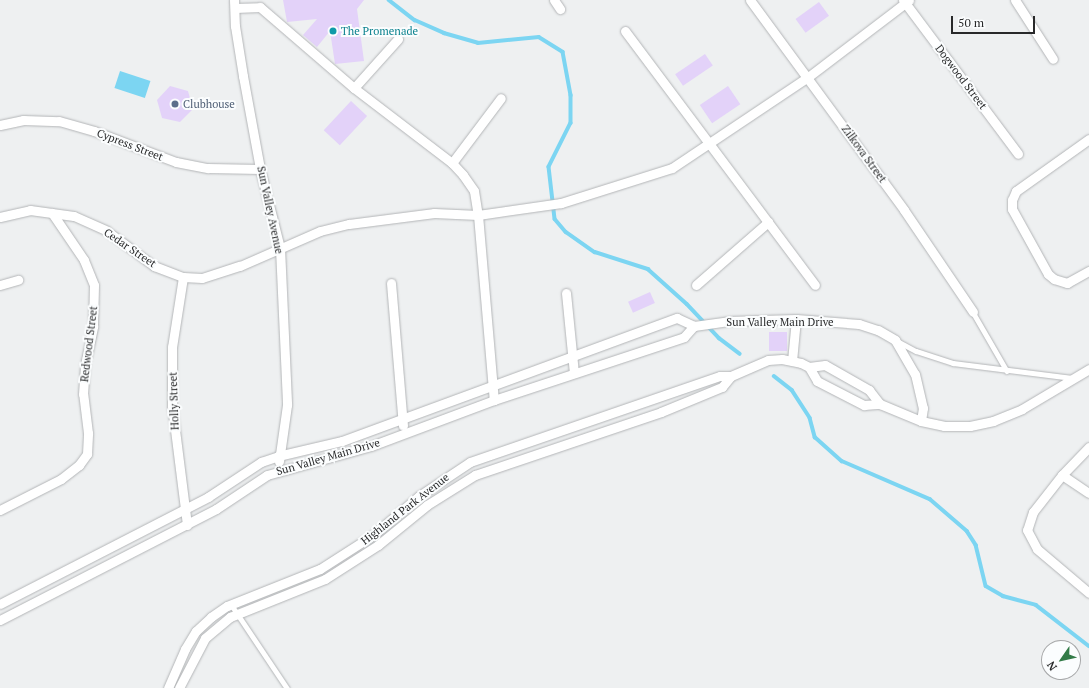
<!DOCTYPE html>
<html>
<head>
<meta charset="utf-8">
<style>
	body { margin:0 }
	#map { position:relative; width:1089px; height:688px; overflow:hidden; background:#eef0f1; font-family:"PT Serif",serif }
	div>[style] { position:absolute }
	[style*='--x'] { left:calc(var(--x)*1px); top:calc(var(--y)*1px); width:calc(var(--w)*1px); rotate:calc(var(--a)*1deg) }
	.water>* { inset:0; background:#7cd5f2; transform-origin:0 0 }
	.stream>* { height:3.5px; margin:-1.75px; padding:0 1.75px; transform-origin:1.75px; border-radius:1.75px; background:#7cd5f2 }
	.building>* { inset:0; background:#e3d2f9; transform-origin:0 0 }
	.roads { filter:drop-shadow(0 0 1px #b3b5b7) drop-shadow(0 0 1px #b3b5b7) }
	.service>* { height:4.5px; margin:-2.25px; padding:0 2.25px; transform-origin:2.25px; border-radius:2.25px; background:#fff }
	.minor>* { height:9px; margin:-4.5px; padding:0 4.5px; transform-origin:4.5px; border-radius:4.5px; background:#fff }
	.dots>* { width:11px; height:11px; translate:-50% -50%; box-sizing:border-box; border:2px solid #fbfdfe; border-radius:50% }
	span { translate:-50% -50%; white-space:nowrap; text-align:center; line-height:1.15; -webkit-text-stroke:4px #fbfdfe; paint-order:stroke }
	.culture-label { font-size:11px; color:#0d838f }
	.left { translate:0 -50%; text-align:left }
	.street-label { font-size:11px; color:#28292a }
	.service-label { font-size:11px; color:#4e5e75 }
	.north { position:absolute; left:1041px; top:640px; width:40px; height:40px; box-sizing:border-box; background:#fbfdfe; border:1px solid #a7a8a9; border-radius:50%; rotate:236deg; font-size:11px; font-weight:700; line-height:16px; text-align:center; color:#28292a }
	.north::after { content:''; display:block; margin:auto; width:14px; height:18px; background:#337b48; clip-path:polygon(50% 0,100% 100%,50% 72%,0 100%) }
	.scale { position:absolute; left:951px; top:16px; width:84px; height:18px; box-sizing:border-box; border:2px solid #28292a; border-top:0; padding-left:5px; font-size:12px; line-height:14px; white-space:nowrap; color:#28292a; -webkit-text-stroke:3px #fbfdfe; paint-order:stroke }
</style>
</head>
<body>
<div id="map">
	<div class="water">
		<div style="left:120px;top:71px;width:32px;height:18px;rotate:18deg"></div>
	</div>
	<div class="stream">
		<div style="--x:389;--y:0;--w:33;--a:38"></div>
		<div style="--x:415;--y:20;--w:32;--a:24"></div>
		<div style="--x:444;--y:33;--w:35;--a:16"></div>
		<div style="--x:478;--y:43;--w:61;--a:-5.6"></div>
		<div style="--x:539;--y:37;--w:28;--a:32"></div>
		<div style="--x:563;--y:52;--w:44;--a:79.5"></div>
		<div style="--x:571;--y:95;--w:28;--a:90"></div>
		<div style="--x:571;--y:123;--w:49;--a:116.6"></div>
		<div style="--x:549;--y:167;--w:52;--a:83.4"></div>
		<div style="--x:555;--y:219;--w:17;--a:50"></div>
		<div style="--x:566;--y:232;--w:35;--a:35"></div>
		<div style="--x:595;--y:252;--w:56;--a:17.8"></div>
		<div style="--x:648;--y:269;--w:52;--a:41.9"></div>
		<div style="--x:687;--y:304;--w:47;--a:46.7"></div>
		<div style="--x:719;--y:338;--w:26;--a:37"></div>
		<div style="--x:774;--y:376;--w:23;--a:38"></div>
		<div style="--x:792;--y:390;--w:33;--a:57"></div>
		<div style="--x:810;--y:418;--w:20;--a:75"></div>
		<div style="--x:815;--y:437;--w:36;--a:42"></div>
		<div style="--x:842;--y:461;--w:96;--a:23.4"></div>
		<div style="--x:930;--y:499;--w:49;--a:40.9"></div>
		<div style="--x:967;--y:531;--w:17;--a:57"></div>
		<div style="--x:976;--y:545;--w:42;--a:76.3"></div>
		<div style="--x:986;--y:586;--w:20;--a:30"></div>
		<div style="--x:1003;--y:596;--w:34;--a:15"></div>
		<div style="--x:1036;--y:605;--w:67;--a:37.7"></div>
	</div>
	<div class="building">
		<div style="clip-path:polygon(283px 0,364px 0,357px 9px,364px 61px,335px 64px,330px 31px,317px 47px,303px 35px,317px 19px,287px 22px)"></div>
		<div style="left:819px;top:2px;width:17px;height:29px;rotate:54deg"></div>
		<div style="left:705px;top:54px;width:14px;height:36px;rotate:56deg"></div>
		<div style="clip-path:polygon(170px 86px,188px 91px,193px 109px,180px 122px,162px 118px,157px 100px)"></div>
		<div style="left:728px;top:86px;width:22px;height:34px;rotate:56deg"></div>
		<div style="left:351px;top:101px;width:22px;height:40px;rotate:43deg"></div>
		<div style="left:650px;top:292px;width:12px;height:24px;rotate:66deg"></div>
		<div style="left:787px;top:332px;width:19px;height:18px;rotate:90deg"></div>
	</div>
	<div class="roads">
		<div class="service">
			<div style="--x:973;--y:312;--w:68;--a:60"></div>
			<div style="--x:899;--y:342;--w:19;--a:28"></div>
			<div style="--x:916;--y:351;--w:39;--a:18"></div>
			<div style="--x:953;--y:363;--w:120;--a:7.2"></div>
			<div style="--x:231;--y:604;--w:101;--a:56.3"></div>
		</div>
		<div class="minor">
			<div style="--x:234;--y:0;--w:26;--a:88"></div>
			<div style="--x:235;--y:26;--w:51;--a:80.9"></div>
			<div style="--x:243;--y:76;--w:95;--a:79.6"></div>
			<div style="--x:260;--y:169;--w:81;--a:75.8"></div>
			<div style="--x:280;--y:248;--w:157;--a:87.4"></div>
			<div style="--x:287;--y:405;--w:57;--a:98.1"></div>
			<div style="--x:554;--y:0;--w:11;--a:56"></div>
			<div style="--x:750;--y:0;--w:260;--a:53.7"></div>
			<div style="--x:904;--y:210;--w:123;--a:55.9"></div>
			<div style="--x:903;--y:0;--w:192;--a:53.2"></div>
			<div style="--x:1015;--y:0;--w:70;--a:57.2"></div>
			<div style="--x:235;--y:8;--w:25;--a:-2"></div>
			<div style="--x:260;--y:7;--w:124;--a:40.8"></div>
			<div style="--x:354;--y:88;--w:123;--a:37.4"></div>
			<div style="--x:452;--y:163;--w:16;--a:47"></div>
			<div style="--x:463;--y:175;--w:19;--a:55"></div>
			<div style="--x:474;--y:191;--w:24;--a:81"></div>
			<div style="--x:478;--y:215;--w:186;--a:85.1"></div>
			<div style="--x:625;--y:31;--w:317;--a:53.2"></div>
			<div style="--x:354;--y:88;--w:66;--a:-48.1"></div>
			<div style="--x:0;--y:125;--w:24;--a:-12"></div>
			<div style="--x:23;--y:120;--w:36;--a:2"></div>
			<div style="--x:59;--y:121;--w:36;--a:16"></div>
			<div style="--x:94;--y:131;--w:88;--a:20.7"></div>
			<div style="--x:176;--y:162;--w:33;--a:11"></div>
			<div style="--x:208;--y:168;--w:52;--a:1.1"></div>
			<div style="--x:1089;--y:139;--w:90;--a:144.5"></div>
			<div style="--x:1016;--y:191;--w:10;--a:114"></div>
			<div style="--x:1012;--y:200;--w:9;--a:90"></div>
			<div style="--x:1012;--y:209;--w:74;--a:61"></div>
			<div style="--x:1048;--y:274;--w:8;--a:40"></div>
			<div style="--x:1054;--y:279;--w:14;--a:17"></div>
			<div style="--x:1067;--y:283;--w:25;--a:-29"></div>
			<div style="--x:452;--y:163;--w:81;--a:-53"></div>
			<div style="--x:0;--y:217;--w:31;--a:-13"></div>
			<div style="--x:30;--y:210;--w:44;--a:7.8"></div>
			<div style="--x:74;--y:216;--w:36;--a:24"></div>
			<div style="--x:107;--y:231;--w:59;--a:36.7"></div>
			<div style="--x:154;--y:266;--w:31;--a:21"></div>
			<div style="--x:183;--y:277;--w:19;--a:3"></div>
			<div style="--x:202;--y:278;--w:40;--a:-18"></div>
			<div style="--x:240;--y:266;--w:87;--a:-23.6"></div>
			<div style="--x:320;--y:231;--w:30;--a:-14"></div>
			<div style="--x:349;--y:224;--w:86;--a:-7.4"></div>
			<div style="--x:434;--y:213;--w:44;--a:2.6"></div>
			<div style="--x:478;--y:215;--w:84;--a:-8.2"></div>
			<div style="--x:561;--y:203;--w:116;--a:-17.5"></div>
			<div style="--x:672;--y:168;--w:164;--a:-33.8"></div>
			<div style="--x:808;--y:77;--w:127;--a:-37.3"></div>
			<div style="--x:183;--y:277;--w:71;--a:98.9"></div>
			<div style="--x:172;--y:347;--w:59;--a:90"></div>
			<div style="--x:172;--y:406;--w:120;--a:82.8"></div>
			<div style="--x:391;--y:283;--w:143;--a:85.2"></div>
			<div style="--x:0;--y:285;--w:19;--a:-16"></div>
			<div style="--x:696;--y:285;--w:96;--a:-41.2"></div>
			<div style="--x:566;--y:293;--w:80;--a:84.3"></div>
			<div style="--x:792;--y:361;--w:42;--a:-84.6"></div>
			<div style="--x:809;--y:367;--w:16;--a:-7"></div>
			<div style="--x:825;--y:365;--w:51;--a:29.6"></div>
			<div style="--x:869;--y:390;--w:18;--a:52"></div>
			<div style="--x:880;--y:404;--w:44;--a:22.5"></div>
			<div style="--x:921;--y:421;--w:24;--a:12"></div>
			<div style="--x:944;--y:426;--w:26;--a:0"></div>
			<div style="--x:970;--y:426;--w:24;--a:-12"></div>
			<div style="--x:993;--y:421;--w:31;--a:-22"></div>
			<div style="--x:1022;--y:409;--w:78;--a:-30.8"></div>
			<div style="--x:1089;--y:447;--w:39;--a:134"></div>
			<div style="--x:1062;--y:475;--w:47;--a:128.1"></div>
			<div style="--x:1033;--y:512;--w:19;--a:108"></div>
			<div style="--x:1027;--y:530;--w:21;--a:62"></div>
			<div style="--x:1037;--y:549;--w:68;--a:40.2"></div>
			<div style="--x:1062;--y:475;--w:32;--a:34"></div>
			<div style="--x:0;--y:510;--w:68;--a:-26.9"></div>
			<div style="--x:61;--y:479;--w:23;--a:-38"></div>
			<div style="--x:79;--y:465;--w:14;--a:-54"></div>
			<div style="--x:87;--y:454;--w:21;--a:-87"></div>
			<div style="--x:88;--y:433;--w:39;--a:-97"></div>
			<div style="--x:83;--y:394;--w:29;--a:-86"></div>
			<div style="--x:85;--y:365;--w:40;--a:-78"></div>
			<div style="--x:93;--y:326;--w:41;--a:-88.6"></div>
			<div style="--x:94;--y:285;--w:27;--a:-112"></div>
			<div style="--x:84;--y:260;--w:57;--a:-124.2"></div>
			<div style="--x:0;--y:604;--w:234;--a:-27.2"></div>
			<div style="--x:208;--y:497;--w:64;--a:-33.4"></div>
			<div style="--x:261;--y:462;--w:18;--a:-19"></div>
			<div style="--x:278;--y:456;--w:66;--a:-13.2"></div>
			<div style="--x:342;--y:441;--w:357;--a:-20.2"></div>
			<div style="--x:677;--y:318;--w:19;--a:25"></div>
			<div style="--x:694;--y:326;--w:35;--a:-8"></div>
			<div style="--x:729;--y:321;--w:67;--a:-1.7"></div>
			<div style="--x:796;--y:319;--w:63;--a:4.5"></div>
			<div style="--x:859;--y:324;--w:20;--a:18"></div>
			<div style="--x:878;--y:330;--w:20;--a:30"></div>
			<div style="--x:895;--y:340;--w:39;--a:60"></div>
			<div style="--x:915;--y:374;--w:35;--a:77"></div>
			<div style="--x:923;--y:408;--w:13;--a:99"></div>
			<div style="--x:0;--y:620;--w:243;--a:-27.2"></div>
			<div style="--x:216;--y:509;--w:61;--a:-33.7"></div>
			<div style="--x:267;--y:475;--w:108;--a:-15.6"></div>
			<div style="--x:371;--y:446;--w:131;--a:-20.5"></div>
			<div style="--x:494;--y:400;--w:200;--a:-18.3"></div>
			<div style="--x:684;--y:337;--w:15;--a:-48"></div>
			<div style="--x:168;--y:688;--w:43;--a:-66.4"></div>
			<div style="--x:185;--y:649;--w:21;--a:-59"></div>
			<div style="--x:196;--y:631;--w:21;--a:-43"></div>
			<div style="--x:211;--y:617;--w:19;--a:-35"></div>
			<div style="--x:227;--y:606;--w:100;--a:-21.7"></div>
			<div style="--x:320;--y:569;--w:63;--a:-32.7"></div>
			<div style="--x:373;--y:535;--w:60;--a:-40.3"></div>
			<div style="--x:419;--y:496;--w:61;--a:-33.7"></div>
			<div style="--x:470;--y:462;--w:264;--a:-19"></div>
			<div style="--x:720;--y:376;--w:11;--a:0"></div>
			<div style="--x:179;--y:688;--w:56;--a:-62.5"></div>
			<div style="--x:205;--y:638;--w:33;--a:-40"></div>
			<div style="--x:230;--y:617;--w:102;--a:-21.8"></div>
			<div style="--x:325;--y:579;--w:63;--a:-32.7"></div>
			<div style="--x:378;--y:545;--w:63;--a:-39.2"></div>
			<div style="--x:427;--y:505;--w:57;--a:-32"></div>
			<div style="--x:475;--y:475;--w:196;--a:-18.7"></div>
			<div style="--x:661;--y:412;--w:66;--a:-22.3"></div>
			<div style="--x:722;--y:387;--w:14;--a:-51"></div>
			<div style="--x:731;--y:376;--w:40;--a:-23.4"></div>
			<div style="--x:768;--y:360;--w:14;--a:-4"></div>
			<div style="--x:782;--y:359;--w:19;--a:12"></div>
			<div style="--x:801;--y:363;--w:9;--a:27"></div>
			<div style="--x:809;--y:367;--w:16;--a:60"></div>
			<div style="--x:817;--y:381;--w:53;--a:27.1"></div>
			<div style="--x:864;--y:405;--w:16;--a:-4"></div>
		</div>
	</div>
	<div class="dots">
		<div style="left:333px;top:31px;background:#0f9aa8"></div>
		<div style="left:175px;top:104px;background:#5c6f8a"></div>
	</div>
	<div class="culture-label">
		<span class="left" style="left:341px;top:31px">The Promenade</span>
	</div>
	<div class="street-label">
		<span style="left:961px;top:77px;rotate:53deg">Dogwood Street</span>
		<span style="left:130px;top:145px;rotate:21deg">Cypress Street</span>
		<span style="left:864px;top:154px;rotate:54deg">Zilkova Street</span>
		<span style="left:270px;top:210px;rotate:78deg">Sun Valley Avenue</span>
		<span style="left:130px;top:248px;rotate:34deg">Cedar Street</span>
		<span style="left:780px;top:322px">Sun Valley Main Drive</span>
		<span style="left:89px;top:344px;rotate:-83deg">Redwood Street</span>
		<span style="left:174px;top:401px;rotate:-92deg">Holly Street</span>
		<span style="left:328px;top:457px;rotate:-16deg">Sun Valley Main Drive</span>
		<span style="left:405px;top:509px;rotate:-38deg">Highland Park Avenue</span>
	</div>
	<div class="service-label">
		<span class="left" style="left:183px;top:104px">Clubhouse</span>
	</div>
	<div class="north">N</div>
	<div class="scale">50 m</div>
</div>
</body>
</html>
